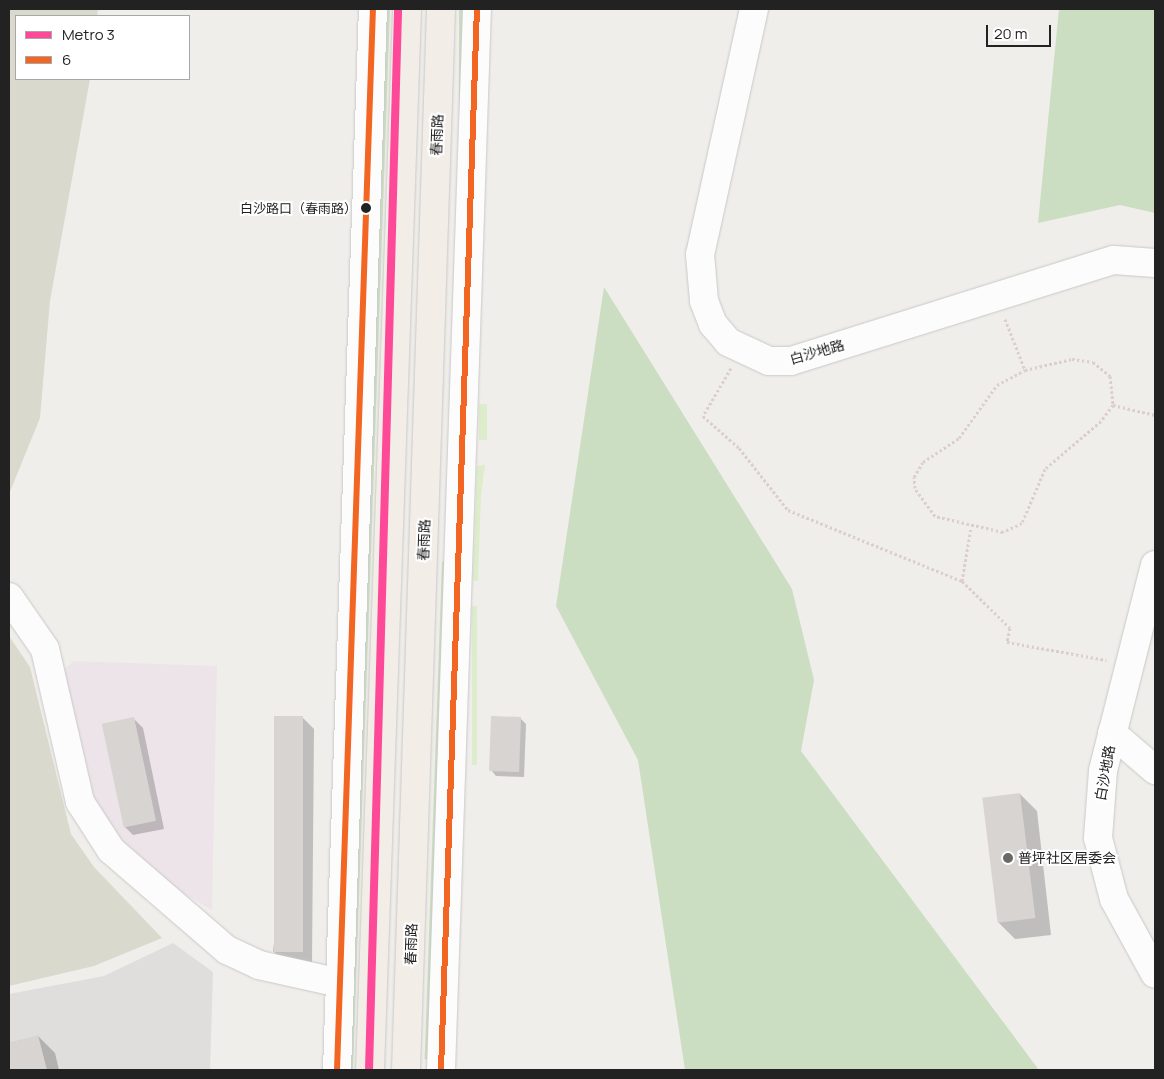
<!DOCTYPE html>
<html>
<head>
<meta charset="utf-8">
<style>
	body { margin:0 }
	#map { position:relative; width:1164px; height:1079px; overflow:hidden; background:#f0eeeb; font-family:Manrope,"Noto Sans SC",sans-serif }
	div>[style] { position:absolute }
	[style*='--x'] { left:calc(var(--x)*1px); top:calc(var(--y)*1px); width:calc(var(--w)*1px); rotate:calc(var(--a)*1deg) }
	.residential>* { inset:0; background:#dfdedc }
	.industrial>* { inset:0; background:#ede4e9 }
	.construction>* { inset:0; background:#d9d9cd }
	.grass>* { inset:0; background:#ddeccb; transform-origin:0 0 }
	.forest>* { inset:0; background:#cbdec1; transform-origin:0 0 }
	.shadow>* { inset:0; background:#0003 }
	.building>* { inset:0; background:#d7d4d2; transform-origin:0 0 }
	.path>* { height:3px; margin-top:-1.5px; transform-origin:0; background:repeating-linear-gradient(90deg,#dccecd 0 2.5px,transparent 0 5px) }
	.roads { filter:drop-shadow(0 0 1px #c9c8c7) drop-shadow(0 0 1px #c9c8c7) }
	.minor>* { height:28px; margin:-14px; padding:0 14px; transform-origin:14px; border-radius:14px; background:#fdfcfc }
	.major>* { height:28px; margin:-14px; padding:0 14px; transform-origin:14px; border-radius:14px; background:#f3ede7 }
	.bus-1>* { height:6px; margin:-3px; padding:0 3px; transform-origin:3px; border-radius:3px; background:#f26522 }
	.metro-1>* { height:8px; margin:-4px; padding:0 4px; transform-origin:4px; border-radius:4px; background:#fe4998 }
	.dots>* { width:14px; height:14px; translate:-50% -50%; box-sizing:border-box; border:2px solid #fff; border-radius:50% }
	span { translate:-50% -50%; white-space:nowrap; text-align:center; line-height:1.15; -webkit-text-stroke:4px #fff; paint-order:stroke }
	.bus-label { font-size:13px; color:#222 }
	.right { translate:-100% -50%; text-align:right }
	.street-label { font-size:14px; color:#222 }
	.poi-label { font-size:14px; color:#222 }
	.left { translate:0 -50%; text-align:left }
	.frame { position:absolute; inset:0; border:10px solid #222; pointer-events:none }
	.legend { position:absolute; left:15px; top:15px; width:175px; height:65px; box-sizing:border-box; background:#fff; border:1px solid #a7a7a7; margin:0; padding:6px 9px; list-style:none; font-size:15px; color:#222 }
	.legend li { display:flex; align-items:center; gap:10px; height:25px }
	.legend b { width:25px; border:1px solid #a7a7a7 }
	.scale { position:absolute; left:986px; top:25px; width:65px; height:22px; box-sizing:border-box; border:2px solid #222; border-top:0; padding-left:6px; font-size:15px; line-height:18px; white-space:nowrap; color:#222; -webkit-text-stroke:4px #fff; paint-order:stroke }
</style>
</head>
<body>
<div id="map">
	<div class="residential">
		<div style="clip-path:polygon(173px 943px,213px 972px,210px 1070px,9px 1070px,9px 994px,104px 976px)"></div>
	</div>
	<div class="industrial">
		<div style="clip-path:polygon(74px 661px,217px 666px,212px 910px,155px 876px,111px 834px,95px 801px,64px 669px)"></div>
	</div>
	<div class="construction">
		<div style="clip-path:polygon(9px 9px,98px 9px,97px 16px,16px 16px,16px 79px,90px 79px,50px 301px,40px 418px,9px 494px)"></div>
		<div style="clip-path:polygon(9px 636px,30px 667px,71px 834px,94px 867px,162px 938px,94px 966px,9px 986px)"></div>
	</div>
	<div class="grass">
		<div style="left:479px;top:404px;width:8px;height:36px"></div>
		<div style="clip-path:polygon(485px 465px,481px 495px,478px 581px,473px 580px,477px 466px)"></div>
		<div style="left:472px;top:606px;width:5px;height:159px"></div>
	</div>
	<div class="forest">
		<div style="clip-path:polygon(379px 9px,390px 9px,353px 1070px,347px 1070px)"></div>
		<div style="left:459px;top:9px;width:12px;height:519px"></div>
		<div style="clip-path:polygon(1059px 9px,1155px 9px,1155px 213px,1120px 205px,1038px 223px)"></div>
		<div style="clip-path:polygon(604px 287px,792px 589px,814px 680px,801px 751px,1039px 1070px,685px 1070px,638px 760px,556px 606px)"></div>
		<div style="left:453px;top:562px;width:498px;height:11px;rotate:92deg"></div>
	</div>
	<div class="shadow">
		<div style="clip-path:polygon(302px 717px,314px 729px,312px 963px,285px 963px,273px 951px)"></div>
		<div style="clip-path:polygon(520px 718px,526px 724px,524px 777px,496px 776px,491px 770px)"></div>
		<div style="clip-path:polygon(134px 719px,143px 728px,164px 829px,133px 835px,125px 827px)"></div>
		<div style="clip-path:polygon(1020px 794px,1037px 811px,1051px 935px,1015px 939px,998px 922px)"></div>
		<div style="clip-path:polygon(38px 1036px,55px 1053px,59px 1070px,9px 1070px,9px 1043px)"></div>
	</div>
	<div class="building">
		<div style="left:274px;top:716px;width:29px;height:236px"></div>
		<div style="left:491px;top:716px;width:30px;height:55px;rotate:2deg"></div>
		<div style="left:134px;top:717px;width:106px;height:33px;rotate:78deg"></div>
		<div style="left:1020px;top:793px;width:126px;height:38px;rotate:83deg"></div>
		<div style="clip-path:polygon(38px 1035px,47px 1070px,9px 1070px,9px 1043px)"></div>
	</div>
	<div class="path">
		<div style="--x:1005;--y:319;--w:55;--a:68.6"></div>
		<div style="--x:1072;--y:359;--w:21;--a:8"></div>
		<div style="--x:1093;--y:362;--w:22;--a:39"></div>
		<div style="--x:1110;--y:376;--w:29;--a:84"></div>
		<div style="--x:1113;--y:405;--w:20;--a:127"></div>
		<div style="--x:1101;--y:421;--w:74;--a:139.4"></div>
		<div style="--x:1045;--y:469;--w:59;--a:113.1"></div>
		<div style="--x:1022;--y:523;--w:21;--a:155"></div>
		<div style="--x:1003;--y:532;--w:70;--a:-166.8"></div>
		<div style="--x:935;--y:516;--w:34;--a:-126"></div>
		<div style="--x:915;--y:488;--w:11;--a:-95"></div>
		<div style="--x:914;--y:477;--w:17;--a:-59"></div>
		<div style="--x:923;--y:462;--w:43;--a:-33.7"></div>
		<div style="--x:959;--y:438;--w:65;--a:-54.4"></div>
		<div style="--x:997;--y:385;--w:32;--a:-28"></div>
		<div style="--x:1025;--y:370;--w:48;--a:-13.2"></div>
		<div style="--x:731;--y:368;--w:56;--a:120.3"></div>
		<div style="--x:703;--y:416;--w:48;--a:41.6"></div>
		<div style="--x:739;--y:448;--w:79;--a:51.7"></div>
		<div style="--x:788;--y:510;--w:188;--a:22.2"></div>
		<div style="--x:962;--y:581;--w:67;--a:44.4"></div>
		<div style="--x:1010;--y:628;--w:14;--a:102"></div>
		<div style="--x:1007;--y:642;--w:101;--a:10.3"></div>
		<div style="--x:1113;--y:405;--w:43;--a:13.4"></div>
		<div style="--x:962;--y:581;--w:54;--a:-80.4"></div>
	</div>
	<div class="roads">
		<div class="minor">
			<div style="--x:754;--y:9;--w:251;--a:102.4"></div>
			<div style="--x:700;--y:254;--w:47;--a:85.1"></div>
			<div style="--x:704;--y:301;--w:25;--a:69"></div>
			<div style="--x:713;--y:324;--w:23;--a:50"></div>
			<div style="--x:728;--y:342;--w:45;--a:24.9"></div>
			<div style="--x:769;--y:361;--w:22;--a:0"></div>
			<div style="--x:791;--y:361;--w:338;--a:-17.4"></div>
			<div style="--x:1114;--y:260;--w:41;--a:4.2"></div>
			<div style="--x:1155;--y:565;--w:212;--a:104.2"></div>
			<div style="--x:1103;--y:771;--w:67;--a:94.3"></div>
			<div style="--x:1098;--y:838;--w:63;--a:75.3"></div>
			<div style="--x:1114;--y:899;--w:85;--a:61.3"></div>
			<div style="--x:9;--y:597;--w:63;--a:55.3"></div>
			<div style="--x:45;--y:649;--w:157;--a:77.1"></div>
			<div style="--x:80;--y:802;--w:57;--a:57.1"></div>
			<div style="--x:111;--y:850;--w:153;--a:40.8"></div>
			<div style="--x:227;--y:950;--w:35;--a:25"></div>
			<div style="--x:259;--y:965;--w:83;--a:12.5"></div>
			<div style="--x:1112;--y:733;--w:57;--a:40.7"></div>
			<div style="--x:337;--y:1070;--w:1062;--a:-88.06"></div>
			<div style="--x:441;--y:1070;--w:1062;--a:-88.06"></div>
		</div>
		<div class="major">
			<div style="--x:370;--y:1070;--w:1062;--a:-88"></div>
			<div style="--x:406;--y:1070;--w:1062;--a:-88.11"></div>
		</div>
	</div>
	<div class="bus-1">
		<div style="--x:337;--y:1070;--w:1062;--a:-88.06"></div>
		<div style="--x:441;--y:1070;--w:1062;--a:-88.06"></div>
	</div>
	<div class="metro-1">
		<div style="--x:369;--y:1070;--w:1061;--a:-88.43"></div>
	</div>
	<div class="dots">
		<div style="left:366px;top:208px;background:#222"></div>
		<div style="left:1008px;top:858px;background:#6a6968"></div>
	</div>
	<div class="bus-label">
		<span class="right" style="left:357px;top:208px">白沙路口（春雨路）</span>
	</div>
	<div class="street-label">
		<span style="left:437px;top:135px;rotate:-88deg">春雨路</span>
		<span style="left:817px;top:352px;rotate:-16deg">白沙地路</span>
		<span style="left:424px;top:540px;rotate:-88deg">春雨路</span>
		<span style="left:1105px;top:773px;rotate:-80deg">白沙地路</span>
		<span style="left:411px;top:944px;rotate:-88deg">春雨路</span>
	</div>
	<div class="poi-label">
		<span class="left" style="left:1018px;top:858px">普坪社区居委会</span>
	</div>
	<div class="frame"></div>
	<ul class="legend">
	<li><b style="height:6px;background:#fe4998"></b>Metro 3</li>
	<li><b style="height:6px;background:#f26522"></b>6</li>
	</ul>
	<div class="scale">20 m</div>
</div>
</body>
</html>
